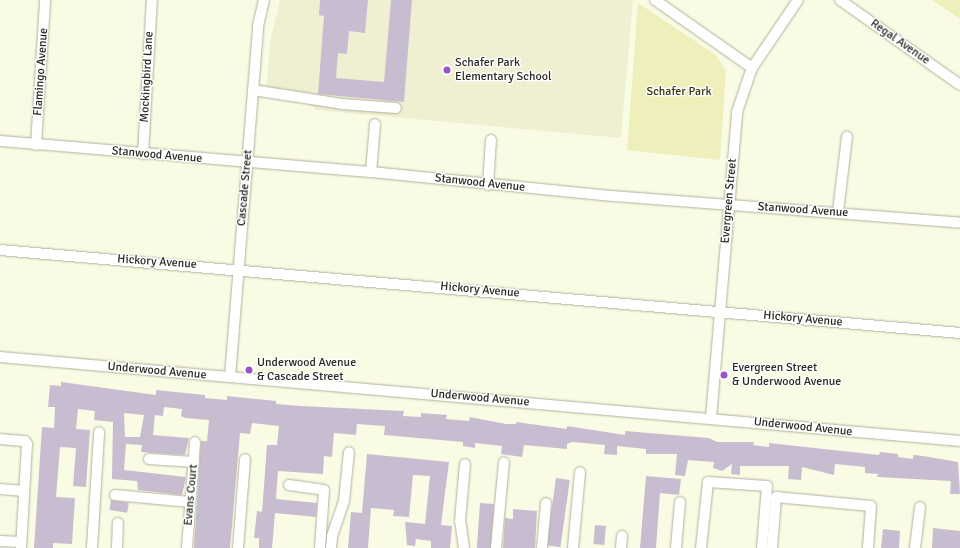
<!DOCTYPE html>
<html>
<head>
<meta charset="utf-8">
<style>
	body { margin:0 }
	#map { position:relative; width:960px; height:548px; overflow:hidden; background:#fafbe4; font-family:Signika,sans-serif }
	div>[style] { position:absolute }
	[style*='--x'] { left:calc(var(--x)*1px); top:calc(var(--y)*1px); width:calc(var(--w)*1px); rotate:calc(var(--a)*1deg) }
	.built>* { inset:0; background:#eff0d2 }
	.green>* { inset:0; background:#eeefbb }
	.building>* { inset:0; background:#c8bdd0; transform-origin:0 0 }
	.roads { filter:drop-shadow(0 0 1px #b0b19b) drop-shadow(0 0 1px #b0b19b) }
	.minor>* { height:10px; margin:-5px; padding:0 5px; transform-origin:5px; border-radius:5px; background:#fff }
	.dots>* { width:11px; height:11px; translate:-50% -50%; box-sizing:border-box; border:2px solid #fff; border-radius:50% }
	span { translate:-50% -50%; white-space:nowrap; text-align:center; line-height:1.15; -webkit-text-stroke:3px #fff; paint-order:stroke }
	.street-label { font-size:12px; color:#2a2a22 }
	.poi-label { font-size:12px; color:#2a2a22 }
	.left { translate:0 -50%; text-align:left }
	.park-label { font-size:12px; color:#35340a }
</style>
</head>
<body>
<div id="map">
	<div class="built">
		<div style="clip-path:polygon(280px 0,633px 0,621px 138px,316px 110px,307px 100px,266px 97px,270px 42px)"></div>
	</div>
	<div class="green">
		<div style="clip-path:polygon(932px 0,960px 0,960px 19px)"></div>
		<div style="clip-path:polygon(638px 3px,716px 55px,726px 71px,720px 160px,627px 150px)"></div>
	</div>
	<div class="building">
		<div style="clip-path:polygon(320px 0,368px 0,365px 33px,349px 31px,347px 54px,338px 53px,336px 78px,384px 82px,391px 0,412px 0,404px 102px,318px 94px,324px 16px,319px 15px)"></div>
		<div style="clip-path:polygon(evenodd,61px 382px,156px 395px,156px 390px,205px 395px,205px 398px,227px 400px,227px 396px,276px 401px,276px 404px,301px 406px,404px 411px,403px 416px,421px 417px,421px 413px,447px 415px,446px 419px,469px 421px,470px 417px,506px 424px,516px 424px,516px 422px,567px 429px,567px 426px,625px 435px,625px 431px,709px 438px,717px 442px,754px 442px,753px 445px,769px 447px,769px 443px,879px 455px,880px 452px,898px 454px,898px 457px,913px 459px,913px 455px,923px 456px,958px 462px,960px 494px,950px 494px,951px 481px,877px 477px,878px 474px,865px 473px,865px 467px,835px 464px,834px 475px,802px 467px,801px 480px,788px 479px,789px 466px,740px 466px,740px 475px,731px 474px,732px 464px,722px 471px,713px 468px,714px 462px,688px 460px,685px 476px,675px 475px,677px 454px,646px 454px,646px 449px,617px 446px,617px 455px,604px 454px,605px 445px,572px 442px,567px 444px,567px 449px,524px 445px,522px 457px,501px 454px,502px 446px,475px 443px,475px 448px,463px 446px,463px 442px,384px 435px,385px 426px,357px 424px,356px 435px,334px 433px,332px 457px,324px 456px,323px 474px,278px 471px,276px 499px,317px 503px,316px 517px,275px 513px,272px 548px,259px 548px,259px 538px,254px 538px,257px 511px,262px 512px,267px 445px,277px 445px,279px 426px,252px 423px,250px 434px,240px 433px,230px 548px,194px 548px,201px 441px,207px 441px,209px 420px,185px 418px,181px 416px,182px 409px,164px 407px,163px 416px,155px 415px,153px 435px,189px 438px,185px 455px,141px 452px,142px 445px,126px 444px,124px 470px,186px 477px,182px 495px,138px 490px,137px 481px,112px 479px,113px 422px,94px 420px,95px 411px,78px 409px,76px 429px,90px 430px,86px 487px,73px 486px,76px 448px,60px 447px,56px 497px,75px 498px,72px 544px,53px 543px,53px 548px,34px 548px,42px 427px,54px 428px,55px 407px,48px 407px,50px 385px,61px 386px,61px 382px,124px 413px,144px 415px,140px 437px,125px 437px,124px 413px)"></div>
		<div style="clip-path:polygon(367px 454px,449px 462px,441px 525px,452px 526px,450px 548px,431px 548px,431px 541px,416px 539px,415px 546px,407px 545px,405px 522px,425px 524px,430px 476px,413px 475px,409px 517px,393px 516px,394px 510px,371px 508px,368px 548px,348px 548px,351px 512px,362px 513px)"></div>
		<div style="clip-path:polygon(646px 476px,681px 479px,679px 495px,660px 493px,656px 548px,640px 548px)"></div>
		<div style="left:556px;top:478px;width:14px;height:68px;rotate:8deg"></div>
		<div style="left:111px;top:500px;width:18px;height:10px;rotate:9deg"></div>
		<div style="left:480px;top:503px;width:14px;height:45px;rotate:4deg"></div>
		<div style="clip-path:polygon(513px 509px,537px 511px,535px 548px,503px 548px,505px 518px,513px 519px)"></div>
		<div style="left:595px;top:525px;width:11px;height:19px;rotate:5deg"></div>
		<div style="clip-path:polygon(933px 528px,960px 531px,960px 548px,932px 548px)"></div>
		<div style="clip-path:polygon(883px 529px,900px 531px,899px 548px,881px 548px)"></div>
	</div>
	<div class="roads">
		<div class="minor">
			<div style="--x:655;--y:0;--w:118;--a:35"></div>
			<div style="--x:840;--y:0;--w:147;--a:35.3"></div>
			<div style="--x:253;--y:90;--w:90;--a:8.9"></div>
			<div style="--x:342;--y:104;--w:54;--a:4.2"></div>
			<div style="--x:0;--y:141;--w:372;--a:4.8"></div>
			<div style="--x:371;--y:172;--w:243;--a:5.7"></div>
			<div style="--x:613;--y:196;--w:348;--a:4.4"></div>
			<div style="--x:36;--y:145;--w:145;--a:-86.4"></div>
			<div style="--x:143;--y:154;--w:154;--a:-86.7"></div>
			<div style="--x:371;--y:172;--w:48;--a:-85.2"></div>
			<div style="--x:488;--y:185;--w:45;--a:-86.2"></div>
			<div style="--x:838;--y:212;--w:76;--a:-83.2"></div>
			<div style="--x:0;--y:250;--w:964;--a:4.94"></div>
			<div style="--x:0;--y:357;--w:964;--a:5"></div>
			<div style="--x:230;--y:377;--w:352;--a:-85.4"></div>
			<div style="--x:258;--y:26;--w:27;--a:-77"></div>
			<div style="--x:711;--y:418;--w:307;--a:-85.1"></div>
			<div style="--x:737;--y:112;--w:46;--a:-71.2"></div>
			<div style="--x:752;--y:68;--w:82;--a:-55.9"></div>
			<div style="--x:0;--y:439;--w:25;--a:5"></div>
			<div style="--x:25;--y:441;--w:4;--a:56"></div>
			<div style="--x:27;--y:444;--w:104;--a:93.3"></div>
			<div style="--x:149;--y:459;--w:45;--a:3.8"></div>
			<div style="--x:289;--y:485;--w:35;--a:8"></div>
			<div style="--x:324;--y:490;--w:58;--a:93.9"></div>
			<div style="--x:0;--y:489;--w:24;--a:5"></div>
			<div style="--x:115;--y:495;--w:75;--a:5.3"></div>
			<div style="--x:0;--y:541;--w:21;--a:3"></div>
			<div style="--x:92;--y:548;--w:116;--a:-86.5"></div>
			<div style="--x:117;--y:548;--w:25;--a:-88"></div>
			<div style="--x:187;--y:548;--w:106;--a:-85.7"></div>
			<div style="--x:238;--y:548;--w:89;--a:-85.5"></div>
			<div style="--x:331;--y:548;--w:12;--a:-85"></div>
			<div style="--x:332;--y:536;--w:37;--a:-71"></div>
			<div style="--x:344;--y:501;--w:49;--a:-84.2"></div>
			<div style="--x:464;--y:548;--w:27;--a:-98"></div>
			<div style="--x:460;--y:521;--w:57;--a:-85"></div>
			<div style="--x:496;--y:548;--w:86;--a:-84.7"></div>
			<div style="--x:542;--y:548;--w:45;--a:-84.9"></div>
			<div style="--x:573;--y:548;--w:76;--a:-84.7"></div>
			<div style="--x:621;--y:548;--w:12;--a:-85"></div>
			<div style="--x:676;--y:548;--w:46;--a:-85"></div>
			<div style="--x:701;--y:548;--w:66;--a:-83.9"></div>
			<div style="--x:708;--y:482;--w:59;--a:3.9"></div>
			<div style="--x:767;--y:486;--w:62;--a:94.6"></div>
			<div style="--x:772;--y:548;--w:51;--a:-85.5"></div>
			<div style="--x:776;--y:497;--w:95;--a:5.4"></div>
			<div style="--x:871;--y:506;--w:42;--a:94.1"></div>
			<div style="--x:915;--y:548;--w:41;--a:-83"></div>
		</div>
	</div>
	<div class="dots">
		<div style="left:447px;top:70px;background:#9a53c6"></div>
		<div style="left:249px;top:370px;background:#9a53c6"></div>
		<div style="left:724px;top:375px;background:#9a53c6"></div>
	</div>
	<div class="street-label">
		<span style="left:900px;top:42px;rotate:35deg">Regal Avenue</span>
		<span style="left:41px;top:72px;rotate:-86deg">Flamingo Avenue</span>
		<span style="left:147px;top:77px;rotate:-87deg">Mockingbird Lane</span>
		<span style="left:157px;top:155px;rotate:5deg">Stanwood Avenue</span>
		<span style="left:480px;top:183px;rotate:6deg">Stanwood Avenue</span>
		<span style="left:245px;top:188px;rotate:-85deg">Cascade Street</span>
		<span style="left:729px;top:201px;rotate:-85deg">Evergreen Street</span>
		<span style="left:803px;top:210px;rotate:4deg">Stanwood Avenue</span>
		<span style="left:157px;top:262px;rotate:4deg">Hickory Avenue</span>
		<span style="left:480px;top:290px;rotate:5deg">Hickory Avenue</span>
		<span style="left:803px;top:319px;rotate:5deg">Hickory Avenue</span>
		<span style="left:157px;top:371px;rotate:5deg">Underwood Avenue</span>
		<span style="left:480px;top:398px;rotate:5deg">Underwood Avenue</span>
		<span style="left:803px;top:427px;rotate:6deg">Underwood Avenue</span>
		<span style="left:191px;top:495px;rotate:-85deg">Evans Court</span>
	</div>
	<div class="poi-label">
		<span class="left" style="left:455px;top:70px">Schafer Park<br>Elementary School</span>
		<span class="left" style="left:257px;top:370px">Underwood Avenue<br>&amp; Cascade Street</span>
		<span class="left" style="left:732px;top:375px">Evergreen Street<br>&amp; Underwood Avenue</span>
	</div>
	<div class="park-label">
		<span style="left:679px;top:92px">Schafer Park</span>
	</div>
</div>
</body>
</html>
